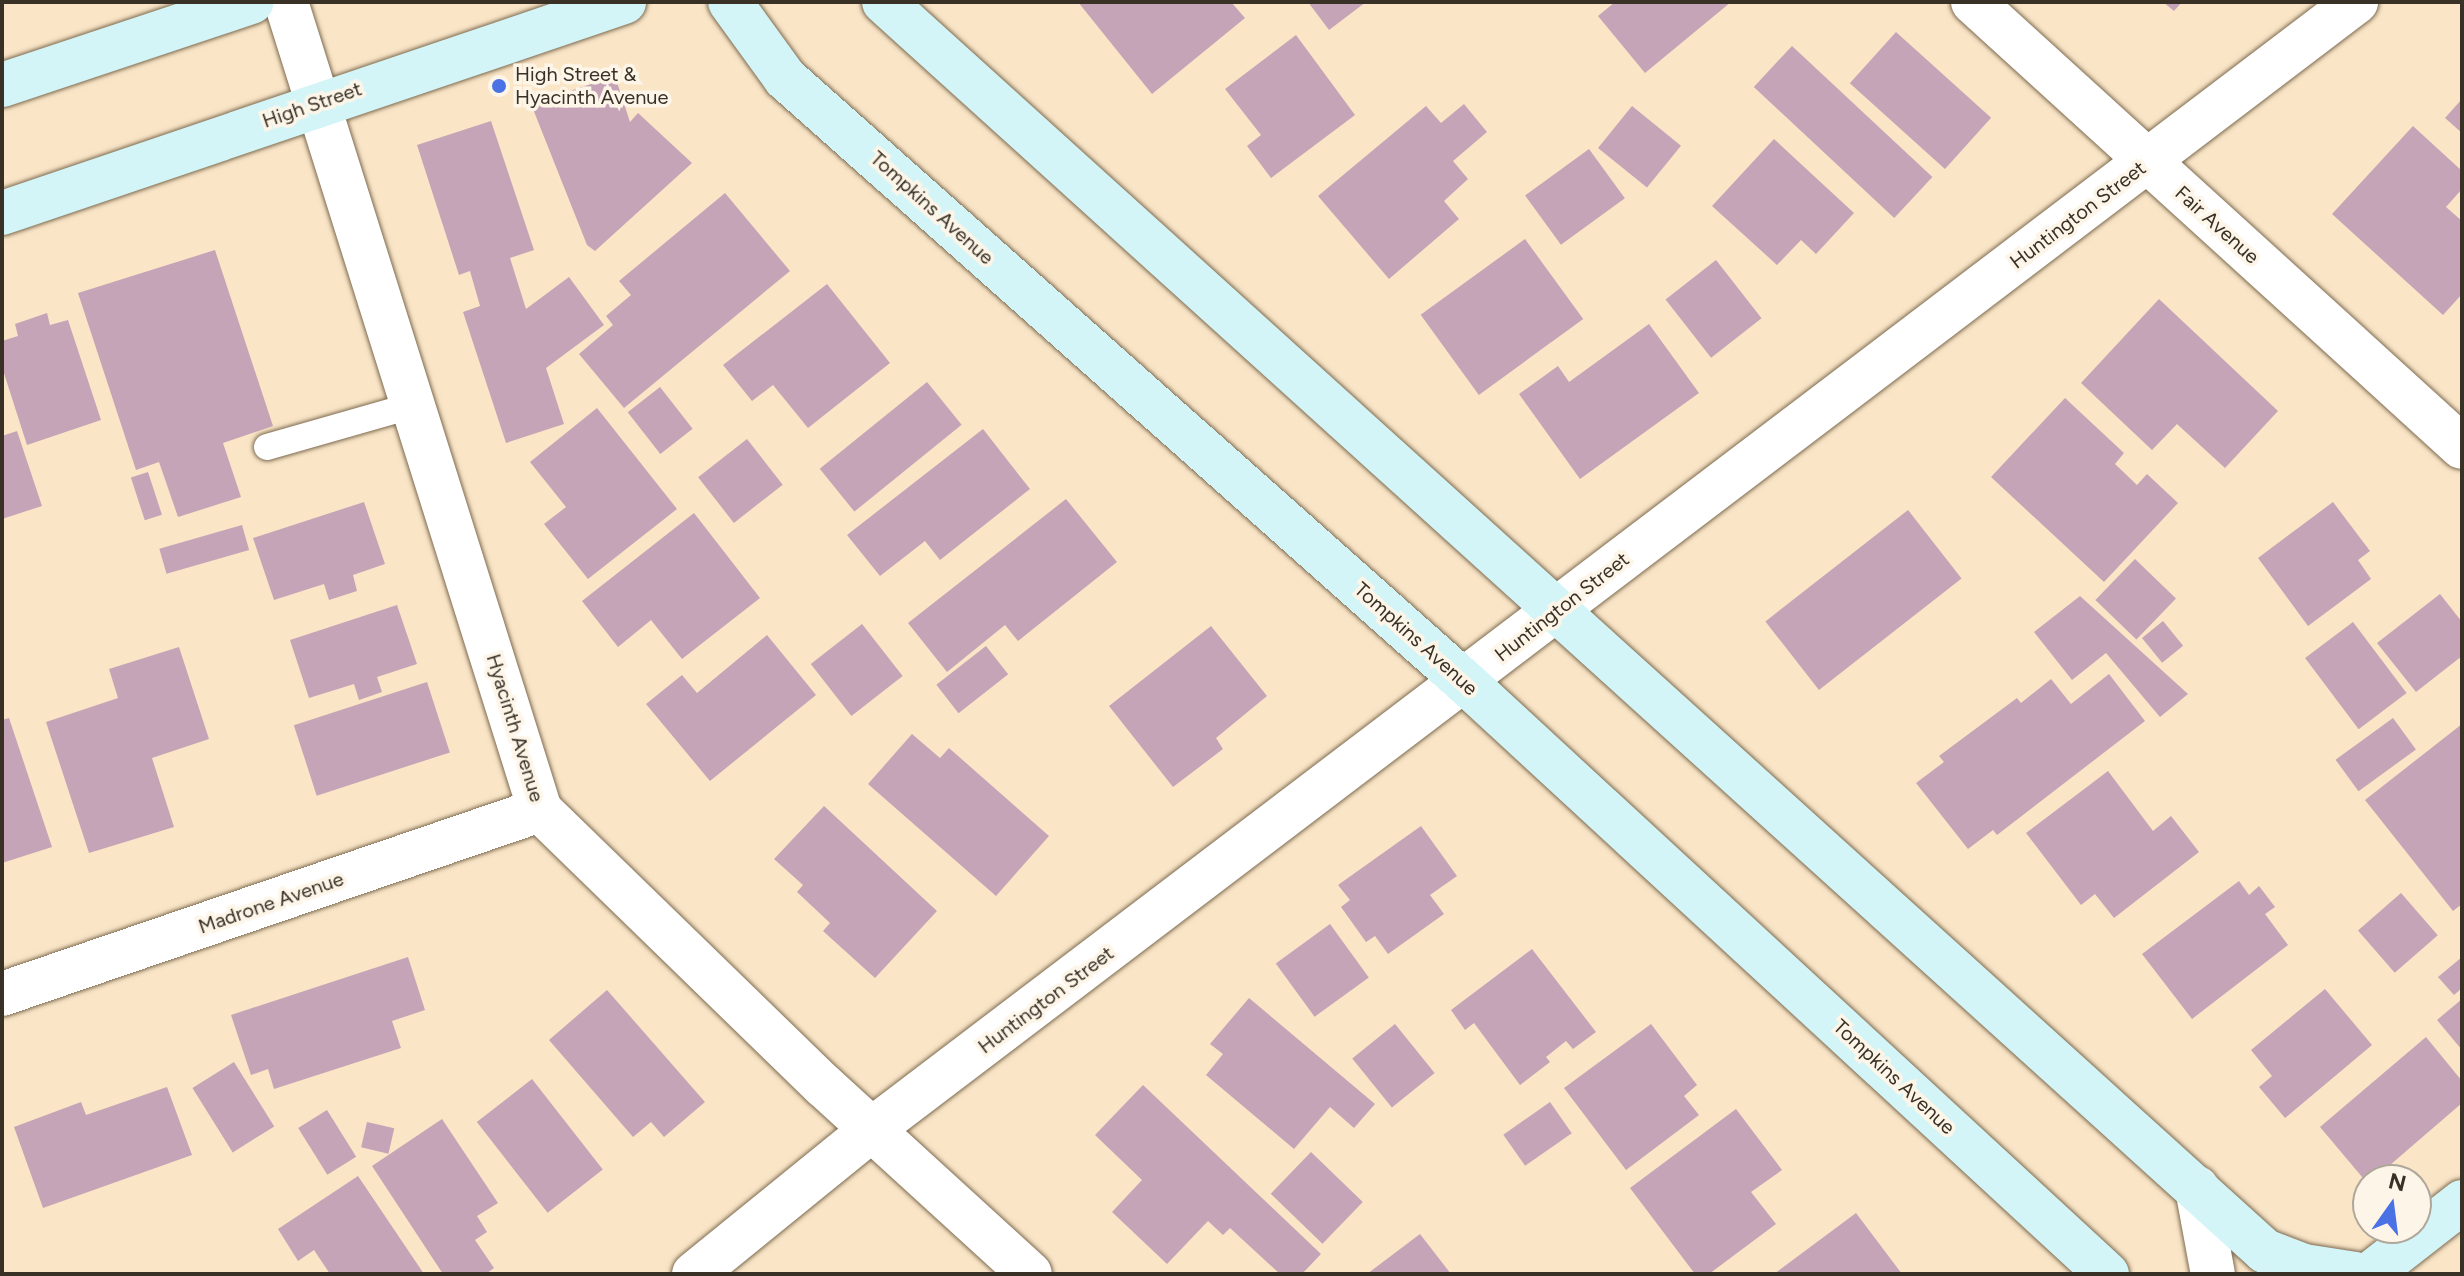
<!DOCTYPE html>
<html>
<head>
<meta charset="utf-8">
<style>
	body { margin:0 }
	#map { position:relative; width:2464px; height:1276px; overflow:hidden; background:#fae5c7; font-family:Figtree,sans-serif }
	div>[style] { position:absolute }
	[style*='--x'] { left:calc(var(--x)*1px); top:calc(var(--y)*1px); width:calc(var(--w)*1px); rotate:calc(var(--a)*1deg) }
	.building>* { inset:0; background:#c5a4b7; transform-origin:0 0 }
	.roads { filter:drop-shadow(0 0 2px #7d6b50) drop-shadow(0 0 2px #7d6b50) }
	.lane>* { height:26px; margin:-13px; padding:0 13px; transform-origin:13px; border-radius:13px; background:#fff }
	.street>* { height:44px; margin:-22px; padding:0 22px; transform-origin:22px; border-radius:22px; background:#fff }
	.secondary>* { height:44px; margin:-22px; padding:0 22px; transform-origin:22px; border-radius:22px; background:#d4f5f7 }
	.dots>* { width:22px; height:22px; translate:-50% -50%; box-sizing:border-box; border:4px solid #fdf5e8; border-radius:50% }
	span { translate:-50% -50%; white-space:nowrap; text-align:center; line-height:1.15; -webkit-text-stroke:7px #fdf5e8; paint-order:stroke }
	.poi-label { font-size:20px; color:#393125 }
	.left { translate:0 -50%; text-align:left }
	.street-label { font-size:20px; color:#393125 }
	.frame { position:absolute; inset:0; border:4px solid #393125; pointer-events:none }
	.north { position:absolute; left:2352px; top:1164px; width:80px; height:80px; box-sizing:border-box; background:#fdf5e8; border:2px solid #afa79a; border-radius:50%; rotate:14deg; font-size:22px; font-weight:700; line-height:32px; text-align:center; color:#393125 }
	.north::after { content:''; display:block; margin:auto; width:28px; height:36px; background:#4a72e4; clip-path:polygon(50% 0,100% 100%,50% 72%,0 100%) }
</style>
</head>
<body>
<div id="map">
	<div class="building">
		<div style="clip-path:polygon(1078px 2px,1231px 2px,1245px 18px,1152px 94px)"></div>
		<div style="clip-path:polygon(1308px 2px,1366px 2px,1329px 30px)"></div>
		<div style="clip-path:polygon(1615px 2px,1731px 2px,1645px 73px,1598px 16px)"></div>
		<div style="clip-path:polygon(2163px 2px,2182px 2px,2174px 11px)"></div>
		<div style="left:1896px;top:32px;width:128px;height:69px;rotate:42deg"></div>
		<div style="clip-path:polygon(1296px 35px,1355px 115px,1271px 178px,1247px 146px,1261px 135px,1225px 89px)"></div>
		<div style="left:1792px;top:46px;width:192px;height:56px;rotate:43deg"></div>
		<div style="clip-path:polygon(615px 76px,630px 122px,638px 113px,692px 163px,595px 251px,587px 245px,531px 104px)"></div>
		<div style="clip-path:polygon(2462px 99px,2462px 133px,2445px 118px)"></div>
		<div style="clip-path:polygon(1464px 104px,1487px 132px,1453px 161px,1468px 179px,1444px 201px,1459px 219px,1389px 279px,1318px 196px,1426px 106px,1441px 123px)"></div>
		<div style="left:1632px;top:106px;width:63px;height:54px;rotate:39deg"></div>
		<div style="clip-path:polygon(491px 121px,534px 250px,510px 258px,526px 309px,569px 277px,604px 325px,546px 368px,564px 424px,506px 443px,463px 312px,480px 306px,470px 271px,459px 275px,417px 145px)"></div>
		<div style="clip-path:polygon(2413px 126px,2462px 171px,2462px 189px,2446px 207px,2462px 221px,2462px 294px,2443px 315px,2332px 214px)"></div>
		<div style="clip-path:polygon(1774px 139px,1854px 213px,1816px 254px,1801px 240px,1777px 265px,1712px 206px)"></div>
		<div style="left:1589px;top:149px;width:61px;height:79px;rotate:54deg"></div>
		<div style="clip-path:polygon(725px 193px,790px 271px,624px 408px,579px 354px,613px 325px,606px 316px,631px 295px,619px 281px)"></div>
		<div style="left:1525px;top:239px;width:99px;height:129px;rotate:54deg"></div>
		<div style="clip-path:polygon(215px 250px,273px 426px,223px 443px,241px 497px,178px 517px,159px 462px,136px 470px,78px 293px)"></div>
		<div style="left:1716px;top:260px;width:74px;height:64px;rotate:52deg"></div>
		<div style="clip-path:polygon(827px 284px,890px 363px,808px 428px,773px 385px,752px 401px,723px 365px)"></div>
		<div style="clip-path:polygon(2159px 299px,2278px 411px,2225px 468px,2177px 424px,2152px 450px,2081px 383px)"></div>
		<div style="clip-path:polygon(47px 313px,50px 325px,68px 320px,101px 420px,27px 445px,2px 367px,2px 341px,18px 336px,15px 324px)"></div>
		<div style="clip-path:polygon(1649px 324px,1699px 393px,1580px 479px,1519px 394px,1558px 366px,1569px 382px)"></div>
		<div style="left:927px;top:382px;width:55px;height:138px;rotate:51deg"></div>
		<div style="left:660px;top:387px;width:53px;height:41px;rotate:52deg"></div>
		<div style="clip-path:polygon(2065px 398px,2124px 453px,2115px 464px,2137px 485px,2147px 474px,2178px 503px,2104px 582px,1991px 477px)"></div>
		<div style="clip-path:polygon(597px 408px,677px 509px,588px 579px,544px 524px,566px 507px,530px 462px)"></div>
		<div style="clip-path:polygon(983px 429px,1030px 489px,940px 560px,925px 541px,880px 576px,847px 535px)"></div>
		<div style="clip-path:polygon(17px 431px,42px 506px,2px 519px,2px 436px)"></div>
		<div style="left:747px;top:439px;width:58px;height:62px;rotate:52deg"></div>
		<div style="left:148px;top:472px;width:45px;height:18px;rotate:72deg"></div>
		<div style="clip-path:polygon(1066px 499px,1117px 562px,1018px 641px,1005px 625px,947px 672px,908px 623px)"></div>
		<div style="clip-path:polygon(364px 502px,385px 564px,353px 575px,357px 591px,329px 600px,324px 584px,274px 600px,253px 538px)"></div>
		<div style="clip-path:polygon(2333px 502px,2370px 551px,2358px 560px,2371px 579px,2308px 626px,2258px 558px)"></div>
		<div style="left:1908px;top:510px;width:87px;height:181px;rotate:52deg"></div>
		<div style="clip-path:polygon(694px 513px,760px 598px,682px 659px,651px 620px,618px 647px,582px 601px)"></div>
		<div style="left:242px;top:525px;width:26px;height:86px;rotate:74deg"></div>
		<div style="left:2135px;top:559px;width:57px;height:57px;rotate:44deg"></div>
		<div style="clip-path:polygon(2440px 594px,2462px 622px,2462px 656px,2416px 692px,2377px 643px)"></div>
		<div style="clip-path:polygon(2080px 596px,2188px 694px,2160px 717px,2106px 653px,2072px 680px,2034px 632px)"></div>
		<div style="clip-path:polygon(397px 605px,417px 664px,377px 677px,382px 692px,359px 700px,354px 684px,309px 698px,290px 640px)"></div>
		<div style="left:2163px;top:621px;width:32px;height:27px;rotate:51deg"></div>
		<div style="left:2353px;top:622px;width:89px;height:60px;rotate:53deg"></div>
		<div style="left:862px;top:624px;width:66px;height:65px;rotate:52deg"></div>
		<div style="clip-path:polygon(1211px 626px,1267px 696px,1216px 738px,1223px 749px,1173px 787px,1109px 706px)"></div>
		<div style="clip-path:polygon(767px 635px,816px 695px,710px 781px,646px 704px,682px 675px,697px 693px)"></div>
		<div style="left:986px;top:646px;width:36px;height:63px;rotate:52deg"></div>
		<div style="clip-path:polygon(179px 647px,209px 739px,152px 758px,174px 827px,89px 853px,46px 722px,118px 698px,109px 669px)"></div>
		<div style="clip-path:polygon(2109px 674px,2145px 721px,1997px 835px,1993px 830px,1968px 849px,1916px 783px,1944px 762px,1939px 756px,2017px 698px,2021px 703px,2051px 679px,2071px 704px)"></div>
		<div style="left:427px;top:682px;width:74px;height:140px;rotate:72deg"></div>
		<div style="clip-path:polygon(9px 718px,52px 847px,2px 863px,2px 720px)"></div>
		<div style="left:2393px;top:718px;width:39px;height:71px;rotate:54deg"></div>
		<div style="clip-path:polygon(2462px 724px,2462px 904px,2453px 911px,2365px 800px)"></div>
		<div style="clip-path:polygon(912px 734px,940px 758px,949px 748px,1049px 836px,996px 896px,868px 784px)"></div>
		<div style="clip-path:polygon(2108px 771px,2153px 831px,2171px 816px,2199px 852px,2114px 918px,2095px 894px,2081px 905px,2026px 833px)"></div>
		<div style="clip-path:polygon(824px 806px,937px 911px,875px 978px,823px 931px,830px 923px,797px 892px,803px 885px,774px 859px)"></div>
		<div style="clip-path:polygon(1421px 826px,1457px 876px,1430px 895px,1444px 914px,1388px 954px,1375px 936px,1366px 942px,1341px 907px,1350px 900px,1338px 885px)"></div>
		<div style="clip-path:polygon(2239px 881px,2249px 895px,2259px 886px,2275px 907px,2265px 914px,2288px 945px,2192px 1019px,2142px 954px)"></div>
		<div style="left:2401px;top:893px;width:56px;height:57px;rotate:49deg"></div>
		<div style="left:1330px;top:924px;width:66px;height:67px;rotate:54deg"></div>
		<div style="clip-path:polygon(1532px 949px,1596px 1032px,1573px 1049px,1566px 1041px,1546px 1057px,1550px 1062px,1520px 1085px,1474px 1023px,1465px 1030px,1451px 1010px)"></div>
		<div style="clip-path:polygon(408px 957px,425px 1010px,392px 1021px,401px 1048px,274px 1089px,268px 1069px,251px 1075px,231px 1015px)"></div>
		<div style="clip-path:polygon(2462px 957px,2462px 988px,2454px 995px,2438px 977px)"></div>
		<div style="clip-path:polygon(2325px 989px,2372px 1045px,2285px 1118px,2259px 1087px,2272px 1076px,2251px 1050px)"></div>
		<div style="clip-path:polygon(607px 990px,705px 1102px,664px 1137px,651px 1122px,633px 1137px,549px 1040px)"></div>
		<div style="clip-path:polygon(1249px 998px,1375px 1104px,1354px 1128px,1330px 1107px,1294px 1149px,1206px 1075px,1223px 1054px,1210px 1044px)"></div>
		<div style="clip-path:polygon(2462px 999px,2462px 1050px,2437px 1020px)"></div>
		<div style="left:1395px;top:1024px;width:63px;height:55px;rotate:51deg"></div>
		<div style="clip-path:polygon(1651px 1024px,1697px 1085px,1684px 1096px,1699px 1115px,1626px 1170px,1564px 1088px)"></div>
		<div style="clip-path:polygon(2426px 1037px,2462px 1081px,2462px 1103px,2368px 1184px,2320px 1127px)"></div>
		<div style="left:234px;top:1062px;width:76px;height:49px;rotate:58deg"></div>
		<div style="left:532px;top:1079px;width:115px;height:70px;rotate:52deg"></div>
		<div style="clip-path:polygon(1143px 1085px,1321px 1254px,1302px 1274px,1280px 1274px,1230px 1228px,1223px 1235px,1208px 1221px,1167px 1264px,1112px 1212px,1142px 1180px,1095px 1135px)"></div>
		<div style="clip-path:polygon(167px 1087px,192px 1155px,43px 1208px,14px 1127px,81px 1102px,86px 1115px)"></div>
		<div style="left:1550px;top:1102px;width:38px;height:57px;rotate:55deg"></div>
		<div style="clip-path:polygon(1736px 1109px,1782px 1170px,1751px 1192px,1776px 1224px,1709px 1274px,1695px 1274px,1630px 1188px)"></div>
		<div style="left:327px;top:1110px;width:55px;height:34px;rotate:58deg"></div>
		<div style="clip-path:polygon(442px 1119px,498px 1203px,477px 1216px,487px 1232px,475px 1240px,494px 1268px,486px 1274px,443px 1274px,372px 1166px)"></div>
		<div style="left:367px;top:1122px;width:28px;height:26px;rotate:13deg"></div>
		<div style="left:1311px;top:1152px;width:72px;height:58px;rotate:44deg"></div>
		<div style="clip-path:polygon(358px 1176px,424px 1274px,330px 1274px,314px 1250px,298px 1261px,278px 1229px)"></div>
		<div style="clip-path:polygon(1856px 1213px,1902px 1274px,1774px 1274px)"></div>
		<div style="clip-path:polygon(1420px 1234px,1451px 1274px,1367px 1274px)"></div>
	</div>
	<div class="roads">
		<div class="lane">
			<div style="--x:267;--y:447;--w:153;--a:-15.9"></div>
		</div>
		<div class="street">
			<div style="--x:286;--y:2;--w:847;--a:72.55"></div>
			<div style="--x:540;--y:810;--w:395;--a:44.2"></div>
			<div style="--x:823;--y:1085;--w:280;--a:42.4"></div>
			<div style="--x:1973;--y:2;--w:661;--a:42.3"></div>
			<div style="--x:2;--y:994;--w:569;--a:-18.88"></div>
			<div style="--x:2197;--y:1188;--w:87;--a:79.5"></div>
			<div style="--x:694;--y:1274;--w:228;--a:-39.1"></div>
			<div style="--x:871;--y:1130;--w:1865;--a:-37.22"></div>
		</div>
		<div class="secondary">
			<div style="--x:730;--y:2;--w:94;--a:54.1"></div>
			<div style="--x:785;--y:78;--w:911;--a:41.62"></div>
			<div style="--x:1466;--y:683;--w:872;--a:42.68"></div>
			<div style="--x:884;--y:2;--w:1862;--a:42.13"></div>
			<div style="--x:2265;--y:1251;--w:42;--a:21"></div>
			<div style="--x:2304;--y:1266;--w:52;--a:8.9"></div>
			<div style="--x:2;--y:85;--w:263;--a:-18.4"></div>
			<div style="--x:2;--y:213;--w:657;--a:-18.74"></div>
			<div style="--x:2370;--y:1274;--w:117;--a:-38"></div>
		</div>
	</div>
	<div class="dots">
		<div style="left:499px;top:86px;background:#4a72e4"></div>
	</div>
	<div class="poi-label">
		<span class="left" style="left:515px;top:86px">High Street &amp;<br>Hyacinth Avenue</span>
	</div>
	<div class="street-label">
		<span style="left:312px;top:105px;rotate:-19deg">High Street</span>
		<span style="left:932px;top:208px;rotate:42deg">Tompkins Avenue</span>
		<span style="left:2078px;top:215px;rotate:-37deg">Huntington Street</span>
		<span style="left:2217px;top:225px;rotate:42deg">Fair Avenue</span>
		<span style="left:1562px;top:607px;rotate:-38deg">Huntington Street</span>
		<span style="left:1416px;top:639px;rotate:42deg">Tompkins Avenue</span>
		<span style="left:515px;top:728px;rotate:73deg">Hyacinth Avenue</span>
		<span style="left:271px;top:903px;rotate:-19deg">Madrone Avenue</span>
		<span style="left:1046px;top:1000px;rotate:-37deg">Huntington Street</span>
		<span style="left:1894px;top:1077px;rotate:43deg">Tompkins Avenue</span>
	</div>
	<div class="frame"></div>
	<div class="north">N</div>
</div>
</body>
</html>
